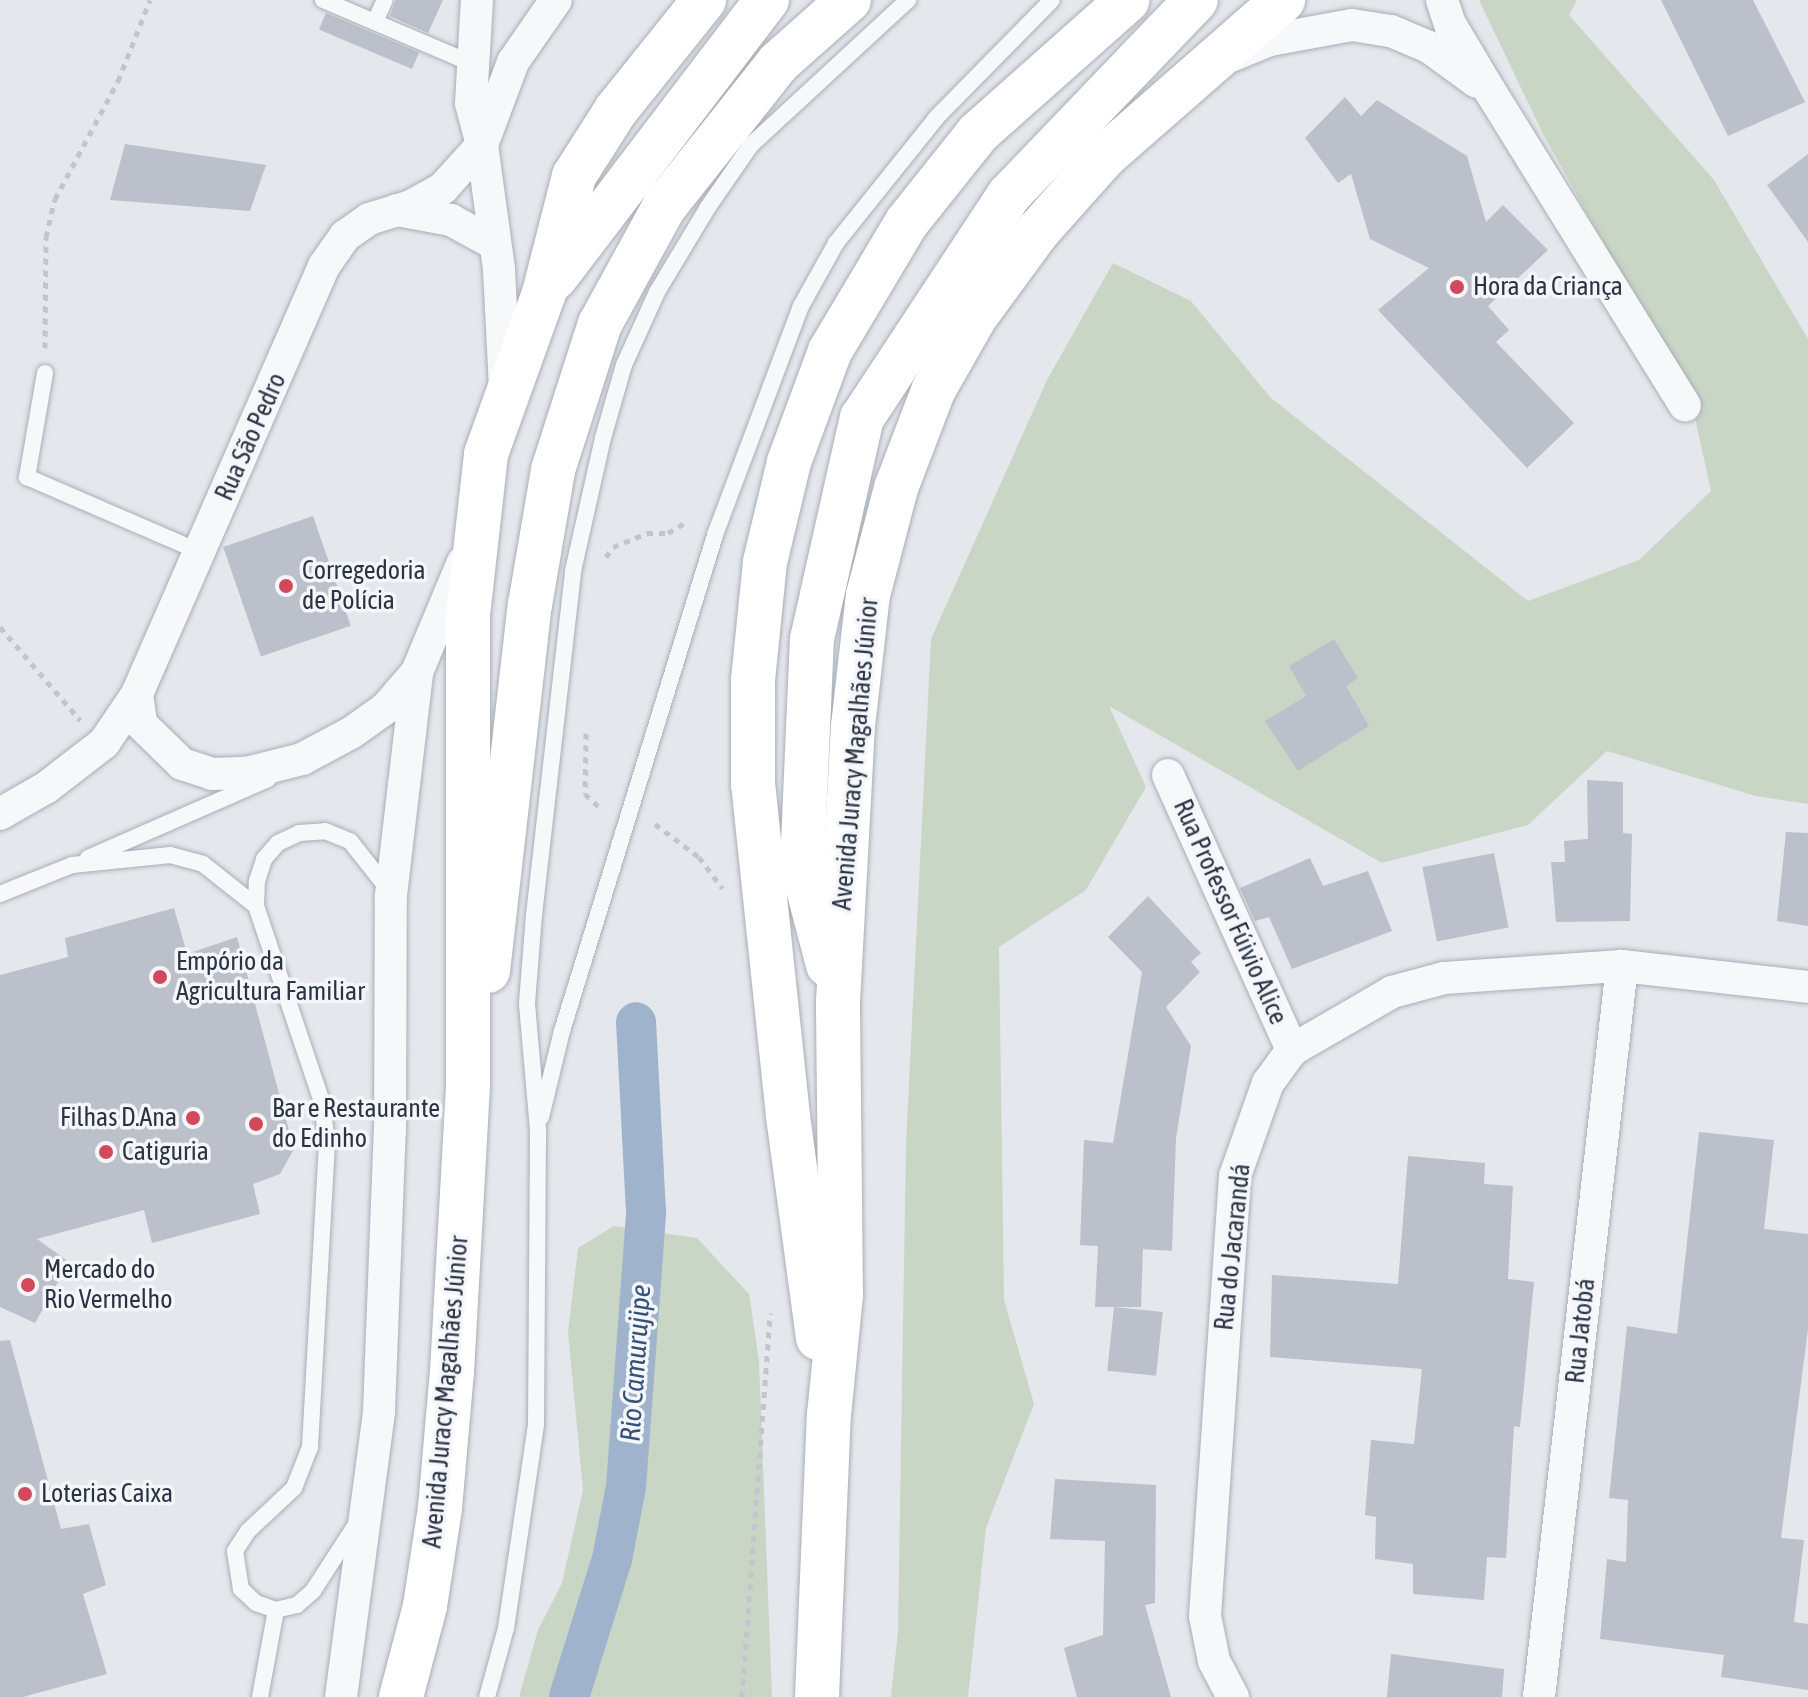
<!DOCTYPE html>
<html>
<head>
<meta charset="utf-8">
<style>
	body { margin:0 }
	#map { position:relative; width:1808px; height:1697px; overflow:hidden; background:#e4e7ec; font-family:"Asap Condensed",sans-serif }
	div>[style] { position:absolute }
	[style*='--x'] { left:calc(var(--x)*1px); top:calc(var(--y)*1px); width:calc(var(--w)*1px); rotate:calc(var(--a)*1deg) }
	.green>* { inset:0; background:#c9d6c5 }
	.canal>* { height:40px; margin:-20px; padding:0 20px; transform-origin:20px; border-radius:20px; background:#9fb4cc }
	.building>* { inset:0; background:#bbc0ca; transform-origin:0 0 }
	.path>* { height:5px; margin-top:-2.5px; transform-origin:0; background:repeating-linear-gradient(90deg,#c2c5cb 0 6px,transparent 0 12px) }
	.roads { filter:drop-shadow(0 0 2px #a9aeb7) drop-shadow(0 0 2px #a9aeb7) }
	.lane>* { height:16px; margin:-8px; padding:0 8px; transform-origin:8px; border-radius:8px; background:#f7f8fa }
	.street>* { height:32px; margin:-16px; padding:0 16px; transform-origin:16px; border-radius:16px; background:#f7f8fa }
	.primary>* { height:44px; margin:-22px; padding:0 22px; transform-origin:22px; border-radius:22px; background:#fff }
	.dots>* { width:22px; height:22px; translate:-50% -50%; box-sizing:border-box; border:4px solid #f4f6f9; border-radius:50% }
	span { translate:-50% -50%; white-space:nowrap; text-align:center; line-height:1.15; -webkit-text-stroke:7px #f4f6f9; paint-order:stroke }
	.poi-label { font-size:26px; color:#2b3445 }
	.left { translate:0 -50%; text-align:left }
	.right { translate:-100% -50%; text-align:right }
	.street-label { font-size:26px; color:#2b3445 }
	.water-label { font-size:28px; color:#34527a; font-style:italic }
</style>
</head>
<body>
<div id="map">
	<div class="green">
		<div style="clip-path:polygon(1479px 0,1577px 0,1569px 15px,1714px 180px,1808px 339px,1808px 804px,1756px 796px,1607px 751px,1528px 825px,1382px 863px,1109px 706px,1146px 787px,1086px 890px,999px 947px,1004px 1300px,1034px 1404px,986px 1528px,968px 1697px,891px 1697px,898px 1631px,906px 1144px,931px 639px,1047px 380px,1113px 263px,1191px 301px,1271px 398px,1528px 601px,1639px 560px,1711px 491px,1691px 400px,1542px 132px)"></div>
		<div style="clip-path:polygon(614px 1226px,697px 1238px,749px 1294px,759px 1361px,772px 1697px,519px 1697px,538px 1630px,562px 1583px,583px 1490px,568px 1332px,578px 1248px)"></div>
	</div>
	<div class="canal">
		<div style="--x:569;--y:1697;--w:145;--a:-72.7"></div>
		<div style="--x:612;--y:1559;--w:73;--a:-79"></div>
		<div style="--x:626;--y:1487;--w:276;--a:-85.8"></div>
		<div style="--x:646;--y:1212;--w:190;--a:-93"></div>
	</div>
	<div class="building">
		<div style="clip-path:polygon(396px 0,443px 0,428px 33px,390px 16px)"></div>
		<div style="clip-path:polygon(1661px 0,1753px 0,1805px 102px,1728px 136px)"></div>
		<div style="left:326px;top:13px;width:101px;height:18px;rotate:23deg"></div>
		<div style="clip-path:polygon(1345px 97px,1361px 116px,1377px 100px,1467px 156px,1486px 222px,1503px 205px,1548px 250px,1488px 306px,1509px 330px,1496px 342px,1574px 423px,1527px 468px,1378px 310px,1429px 268px,1370px 239px,1351px 174px,1338px 183px,1305px 138px)"></div>
		<div style="clip-path:polygon(125px 144px,266px 165px,250px 211px,110px 200px)"></div>
		<div style="clip-path:polygon(1808px 154px,1808px 242px,1767px 185px)"></div>
		<div style="left:313px;top:516px;width:116px;height:95px;rotate:71deg"></div>
		<div style="clip-path:polygon(1334px 639px,1358px 678px,1346px 686px,1369px 726px,1298px 771px,1265px 721px,1306px 696px,1289px 666px)"></div>
		<div style="clip-path:polygon(1587px 780px,1623px 782px,1623px 833px,1632px 834px,1630px 921px,1556px 922px,1551px 862px,1565px 862px,1564px 841px,1588px 839px)"></div>
		<div style="clip-path:polygon(1786px 832px,1808px 833px,1808px 926px,1777px 921px)"></div>
		<div style="left:1494px;top:853px;width:76px;height:73px;rotate:79deg"></div>
		<div style="clip-path:polygon(1310px 858px,1323px 886px,1368px 871px,1392px 931px,1292px 969px,1269px 917px,1255px 921px,1240px 888px)"></div>
		<div style="clip-path:polygon(1148px 896px,1201px 953px,1191px 962px,1200px 972px,1166px 1007px,1191px 1046px,1176px 1138px,1172px 1251px,1143px 1249px,1141px 1307px,1095px 1307px,1098px 1246px,1080px 1245px,1084px 1140px,1113px 1143px,1142px 972px,1108px 937px)"></div>
		<div style="clip-path:polygon(174px 908px,187px 954px,237px 937px,294px 1149px,280px 1174px,253px 1184px,260px 1214px,152px 1243px,144px 1210px,37px 1239px,69px 1262px,35px 1323px,0 1307px,0 975px,68px 957px,65px 938px)"></div>
		<div style="clip-path:polygon(1699px 1132px,1774px 1140px,1764px 1229px,1808px 1234px,1808px 1329px,1781px 1538px,1804px 1540px,1794px 1622px,1808px 1624px,1808px 1690px,1721px 1677px,1724px 1655px,1600px 1639px,1607px 1559px,1626px 1562px,1628px 1500px,1609px 1498px,1627px 1326px,1677px 1334px)"></div>
		<div style="clip-path:polygon(1408px 1156px,1485px 1163px,1484px 1184px,1513px 1186px,1508px 1279px,1534px 1282px,1520px 1427px,1514px 1426px,1506px 1558px,1487px 1557px,1484px 1600px,1413px 1594px,1413px 1564px,1375px 1559px,1376px 1517px,1365px 1515px,1371px 1440px,1414px 1444px,1422px 1369px,1270px 1357px,1272px 1275px,1398px 1284px)"></div>
		<div style="left:1114px;top:1307px;width:49px;height:64px;rotate:6deg"></div>
		<div style="clip-path:polygon(10px 1340px,61px 1529px,89px 1524px,106px 1585px,83px 1594px,107px 1674px,23px 1697px,0 1697px,0 1341px)"></div>
		<div style="clip-path:polygon(1055px 1479px,1156px 1485px,1155px 1603px,1145px 1605px,1171px 1697px,1077px 1697px,1064px 1648px,1103px 1635px,1105px 1541px,1050px 1539px)"></div>
		<div style="clip-path:polygon(1391px 1654px,1504px 1669px,1502px 1697px,1387px 1697px)"></div>
	</div>
	<div class="path">
		<div style="--x:45;--y:348;--w:111;--a:-89.5"></div>
		<div style="--x:46;--y:237;--w:39;--a:-77"></div>
		<div style="--x:55;--y:199;--w:134;--a:-61.9"></div>
		<div style="--x:118;--y:81;--w:87;--a:-68.4"></div>
		<div style="--x:606;--y:557;--w:12;--a:-55"></div>
		<div style="--x:613;--y:547;--w:37;--a:-22"></div>
		<div style="--x:647;--y:533;--w:21;--a:0"></div>
		<div style="--x:668;--y:533;--w:23;--a:-31"></div>
		<div style="--x:0;--y:627;--w:123;--a:49.3"></div>
		<div style="--x:586;--y:733;--w:61;--a:90.9"></div>
		<div style="--x:585;--y:794;--w:24;--a:42"></div>
		<div style="--x:655;--y:824;--w:55;--a:36.9"></div>
		<div style="--x:699;--y:857;--w:39;--a:53"></div>
		<div style="--x:742;--y:1697;--w:385;--a:-85.8"></div>
	</div>
	<div class="roads">
		<div class="lane">
			<div style="--x:323;--y:0;--w:161;--a:23.1"></div>
			<div style="--x:375;--y:22;--w:24;--a:-66"></div>
			<div style="--x:45;--y:373;--w:106;--a:99.8"></div>
			<div style="--x:27;--y:477;--w:189;--a:23.4"></div>
			<div style="--x:88;--y:858;--w:197;--a:-23.7"></div>
			<div style="--x:0;--y:894;--w:78;--a:-21.9"></div>
			<div style="--x:72;--y:865;--w:99;--a:-5.8"></div>
			<div style="--x:170;--y:855;--w:34;--a:15"></div>
			<div style="--x:203;--y:864;--w:68;--a:38.4"></div>
			<div style="--x:541;--y:1117;--w:89;--a:-76.3"></div>
			<div style="--x:562;--y:1031;--w:522;--a:-72.85"></div>
			<div style="--x:716;--y:532;--w:241;--a:-69.4"></div>
			<div style="--x:801;--y:306;--w:72;--a:-60.9"></div>
			<div style="--x:836;--y:243;--w:160;--a:-51.3"></div>
			<div style="--x:936;--y:118;--w:165;--a:-45.5"></div>
			<div style="--x:355;--y:1526;--w:77;--a:122.9"></div>
			<div style="--x:313;--y:1591;--w:21;--a:139"></div>
			<div style="--x:297;--y:1605;--w:22;--a:167"></div>
			<div style="--x:276;--y:1610;--w:21;--a:-161"></div>
			<div style="--x:256;--y:1603;--w:21;--a:-137"></div>
			<div style="--x:241;--y:1589;--w:38;--a:-99"></div>
			<div style="--x:235;--y:1551;--w:24;--a:-57"></div>
			<div style="--x:248;--y:1531;--w:63;--a:-43.1"></div>
			<div style="--x:294;--y:1488;--w:44;--a:-68.7"></div>
			<div style="--x:310;--y:1447;--w:303;--a:-86.8"></div>
			<div style="--x:327;--y:1144;--w:42;--a:-96.8"></div>
			<div style="--x:322;--y:1102;--w:207;--a:-108.6"></div>
			<div style="--x:256;--y:906;--w:25;--a:-88"></div>
			<div style="--x:257;--y:881;--w:23;--a:-72"></div>
			<div style="--x:264;--y:859;--w:21;--a:-49"></div>
			<div style="--x:278;--y:843;--w:23;--a:-25"></div>
			<div style="--x:299;--y:833;--w:26;--a:-4"></div>
			<div style="--x:325;--y:831;--w:27;--a:22"></div>
			<div style="--x:350;--y:841;--w:61;--a:51.6"></div>
			<div style="--x:260;--y:1697;--w:88;--a:-79.6"></div>
			<div style="--x:487;--y:1697;--w:72;--a:-74.6"></div>
			<div style="--x:506;--y:1628;--w:206;--a:-81.6"></div>
			<div style="--x:536;--y:1424;--w:294;--a:-89.6"></div>
			<div style="--x:538;--y:1130;--w:127;--a:-95"></div>
			<div style="--x:527;--y:1003;--w:88;--a:-85.5"></div>
			<div style="--x:534;--y:915;--w:346;--a:-83.5"></div>
			<div style="--x:573;--y:571;--w:136;--a:-77.3"></div>
			<div style="--x:603;--y:438;--w:76;--a:-74"></div>
			<div style="--x:624;--y:365;--w:80;--a:-65.7"></div>
			<div style="--x:657;--y:292;--w:99;--a:-59"></div>
			<div style="--x:708;--y:207;--w:75;--a:-55.3"></div>
			<div style="--x:751;--y:145;--w:214;--a:-42.7"></div>
		</div>
		<div class="street">
			<div style="--x:1442;--y:0;--w:25;--a:72"></div>
			<div style="--x:1450;--y:24;--w:78;--a:59.2"></div>
			<div style="--x:1490;--y:91;--w:370;--a:58.2"></div>
			<div style="--x:1231;--y:56;--w:42;--a:-22.3"></div>
			<div style="--x:1270;--y:40;--w:83;--a:-10.4"></div>
			<div style="--x:1352;--y:25;--w:39;--a:9"></div>
			<div style="--x:1391;--y:31;--w:41;--a:22.8"></div>
			<div style="--x:1429;--y:47;--w:59;--a:36.1"></div>
			<div style="--x:397;--y:210;--w:55;--a:10.5"></div>
			<div style="--x:451;--y:220;--w:50;--a:28.6"></div>
			<div style="--x:505;--y:388;--w:119;--a:-92.9"></div>
			<div style="--x:499;--y:269;--w:125;--a:-97.8"></div>
			<div style="--x:482;--y:145;--w:89;--a:-69.5"></div>
			<div style="--x:513;--y:62;--w:75;--a:-55.3"></div>
			<div style="--x:137;--y:694;--w:30;--a:82"></div>
			<div style="--x:141;--y:724;--w:57;--a:44.3"></div>
			<div style="--x:182;--y:764;--w:32;--a:18"></div>
			<div style="--x:212;--y:774;--w:34;--a:-2"></div>
			<div style="--x:246;--y:773;--w:58;--a:-14"></div>
			<div style="--x:302;--y:759;--w:55;--a:-28"></div>
			<div style="--x:351;--y:733;--w:43;--a:-35.5"></div>
			<div style="--x:386;--y:708;--w:48;--a:-49.3"></div>
			<div style="--x:1168;--y:775;--w:302;--a:65.7"></div>
			<div style="--x:0;--y:814;--w:54;--a:-29.9"></div>
			<div style="--x:47;--y:787;--w:72;--a:-37.7"></div>
			<div style="--x:104;--y:743;--w:59;--a:-56"></div>
			<div style="--x:137;--y:694;--w:467;--a:-66.4"></div>
			<div style="--x:324;--y:266;--w:37;--a:-55"></div>
			<div style="--x:345;--y:236;--w:29;--a:-35"></div>
			<div style="--x:369;--y:219;--w:44;--a:-17.2"></div>
			<div style="--x:411;--y:206;--w:37;--a:-29"></div>
			<div style="--x:443;--y:188;--w:58;--a:-47.8"></div>
			<div style="--x:482;--y:145;--w:43;--a:-104.7"></div>
			<div style="--x:471;--y:103;--w:103;--a:-86.7"></div>
			<div style="--x:341;--y:1697;--w:289;--a:-82.4"></div>
			<div style="--x:379;--y:1411;--w:280;--a:-87.8"></div>
			<div style="--x:390;--y:1131;--w:236;--a:-89.8"></div>
			<div style="--x:391;--y:895;--w:225;--a:-83.3"></div>
			<div style="--x:417;--y:672;--w:119;--a:-67.3"></div>
			<div style="--x:1233;--y:1697;--w:41;--a:-117.8"></div>
			<div style="--x:1214;--y:1661;--w:46;--a:-101.3"></div>
			<div style="--x:1205;--y:1616;--w:441;--a:-86.1"></div>
			<div style="--x:1235;--y:1176;--w:99;--a:-70.5"></div>
			<div style="--x:1268;--y:1083;--w:41;--a:-54"></div>
			<div style="--x:1292;--y:1050;--w:116;--a:-30.1"></div>
			<div style="--x:1392;--y:992;--w:54;--a:-15.1"></div>
			<div style="--x:1444;--y:978;--w:178;--a:-3.9"></div>
			<div style="--x:1622;--y:966;--w:187;--a:6.4"></div>
			<div style="--x:1539;--y:1697;--w:736;--a:-83.52"></div>
		</div>
		<div class="primary">
			<div style="--x:555;--y:278;--w:350;--a:-52.7"></div>
			<div style="--x:828;--y:965;--w:102;--a:-104.7"></div>
			<div style="--x:802;--y:866;--w:227;--a:-87.5"></div>
			<div style="--x:812;--y:639;--w:227;--a:-77.3"></div>
			<div style="--x:862;--y:418;--w:267;--a:-56.6"></div>
			<div style="--x:1009;--y:195;--w:270;--a:-46.2"></div>
			<div style="--x:488;--y:971;--w:368;--a:-83.5"></div>
			<div style="--x:530;--y:605;--w:137;--a:-80.3"></div>
			<div style="--x:553;--y:470;--w:153;--a:-72.2"></div>
			<div style="--x:600;--y:324;--w:133;--a:-61.3"></div>
			<div style="--x:664;--y:207;--w:184;--a:-51.6"></div>
			<div style="--x:778;--y:63;--w:95;--a:-41.6"></div>
			<div style="--x:818;--y:1338;--w:224;--a:-97.7"></div>
			<div style="--x:788;--y:1116;--w:333;--a:-96"></div>
			<div style="--x:753;--y:785;--w:105;--a:-90"></div>
			<div style="--x:753;--y:680;--w:119;--a:-84.2"></div>
			<div style="--x:765;--y:562;--w:103;--a:-76.5"></div>
			<div style="--x:789;--y:462;--w:118;--a:-69.7"></div>
			<div style="--x:830;--y:351;--w:150;--a:-59.2"></div>
			<div style="--x:907;--y:222;--w:114;--a:-51.4"></div>
			<div style="--x:978;--y:133;--w:200;--a:-41.6"></div>
			<div style="--x:401;--y:1697;--w:94;--a:-75.2"></div>
			<div style="--x:425;--y:1606;--w:99;--a:-81.3"></div>
			<div style="--x:440;--y:1508;--w:137;--a:-85"></div>
			<div style="--x:452;--y:1372;--w:288;--a:-86.8"></div>
			<div style="--x:468;--y:1084;--w:469;--a:-90"></div>
			<div style="--x:468;--y:615;--w:162;--a:-83.6"></div>
			<div style="--x:486;--y:454;--w:171;--a:-70.2"></div>
			<div style="--x:544;--y:293;--w:121;--a:-75.6"></div>
			<div style="--x:574;--y:176;--w:78;--a:-57.5"></div>
			<div style="--x:616;--y:110;--w:141;--a:-51.3"></div>
			<div style="--x:817;--y:1697;--w:282;--a:-87.6"></div>
			<div style="--x:829;--y:1415;--w:121;--a:-84.3"></div>
			<div style="--x:841;--y:1295;--w:293;--a:-90.6"></div>
			<div style="--x:838;--y:1002;--w:276;--a:-86.9"></div>
			<div style="--x:853;--y:726;--w:132;--a:-83.5"></div>
			<div style="--x:868;--y:595;--w:111;--a:-75.3"></div>
			<div style="--x:896;--y:488;--w:104;--a:-69.1"></div>
			<div style="--x:933;--y:391;--w:85;--a:-60.4"></div>
			<div style="--x:975;--y:317;--w:107;--a:-53.8"></div>
			<div style="--x:1038;--y:231;--w:101;--a:-48.2"></div>
			<div style="--x:1105;--y:156;--w:237;--a:-41.2"></div>
		</div>
	</div>
	<div class="dots">
		<div style="left:1457px;top:287px;background:#d1495b"></div>
		<div style="left:286px;top:586px;background:#d1495b"></div>
		<div style="left:160px;top:977px;background:#d1495b"></div>
		<div style="left:193px;top:1118px;background:#d1495b"></div>
		<div style="left:256px;top:1124px;background:#d1495b"></div>
		<div style="left:106px;top:1152px;background:#d1495b"></div>
		<div style="left:28px;top:1285px;background:#d1495b"></div>
		<div style="left:25px;top:1494px;background:#d1495b"></div>
	</div>
	<div class="poi-label">
		<span class="left" style="left:1473px;top:287px">Hora da Criança</span>
		<span class="left" style="left:302px;top:586px">Corregedoria<br>de Polícia</span>
		<span class="left" style="left:176px;top:977px">Empório da<br>Agricultura Familiar</span>
		<span class="left" style="left:272px;top:1124px">Bar e Restaurante<br>do Edinho</span>
		<span class="right" style="left:177px;top:1118px">Filhas D.Ana</span>
		<span class="left" style="left:122px;top:1152px">Catiguria</span>
		<span class="left" style="left:44px;top:1285px">Mercado do<br>Rio Vermelho</span>
		<span class="left" style="left:41px;top:1494px">Loterias Caixa</span>
	</div>
	<div class="street-label">
		<span style="left:251px;top:437px;rotate:-66deg">Rua São Pedro</span>
		<span style="left:856px;top:754px;rotate:-85deg">Avenida Juracy Magalhães Júnior</span>
		<span style="left:1230px;top:912px;rotate:66deg">Rua Professor Fúivio Alice</span>
		<span style="left:1233px;top:1247px;rotate:-84deg">Rua do Jacarandá</span>
		<span style="left:1581px;top:1331px;rotate:-84deg">Rua Jatobá</span>
		<span style="left:446px;top:1392px;rotate:-85deg">Avenida Juracy Magalhães Júnior</span>
	</div>
	<div class="water-label">
		<span style="left:635px;top:1363px;rotate:-86deg">Rio Camurujipe</span>
	</div>
</div>
</body>
</html>
